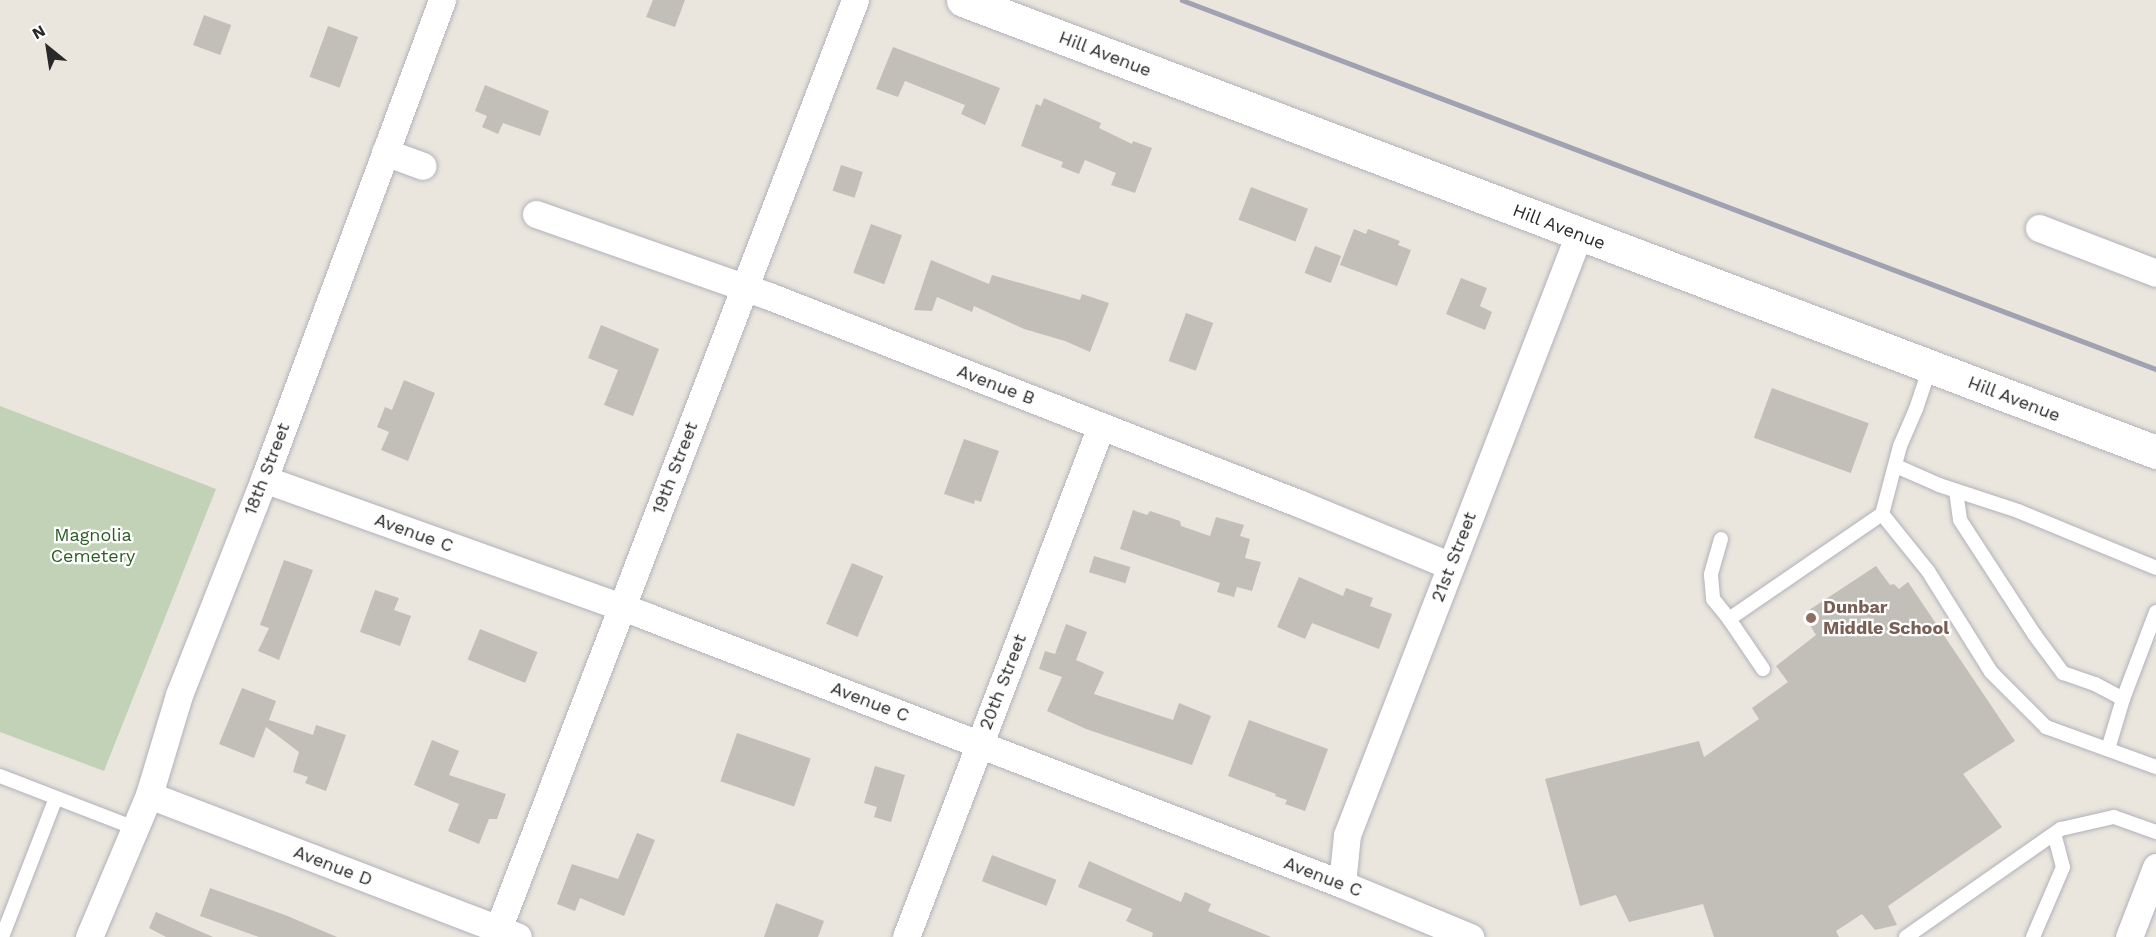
<!DOCTYPE html>
<html>
<head>
<meta charset="utf-8">
<style>
	body { margin:0 }
	#map { position:relative; width:2156px; height:937px; overflow:hidden; background:#eae5dd; font-family:"Work Sans",sans-serif }
	div>[style] { position:absolute }
	[style*='--x'] { left:calc(var(--x)*1px); top:calc(var(--y)*1px); width:calc(var(--w)*1px); rotate:calc(var(--a)*1deg) }
	.cemetery>* { inset:0; background:#c2d2b6 }
	.building>* { inset:0; background:#c2bfb9; transform-origin:0 0 }
	.roads { filter:drop-shadow(0 0 2px #b0b2bb) drop-shadow(0 0 2px #b0b2bb) }
	.service>* { height:14px; margin:-7px; padding:0 7px; transform-origin:7px; border-radius:7px; background:#fff }
	.minor>* { height:27px; margin:-13.5px; padding:0 13.5px; transform-origin:13.5px; border-radius:13.5px; background:#fff }
	.tertiary>* { height:33px; margin:-16.5px; padding:0 16.5px; transform-origin:16.5px; border-radius:16.5px; background:#fff }
	.rail>* { height:4.5px; margin:-2.25px; padding:0 2.25px; transform-origin:2.25px; border-radius:2.25px; background:#a0a2b1 }
	.dots>* { width:16px; height:16px; translate:-50% -50%; box-sizing:border-box; border:3px solid #fff; border-radius:50% }
	span { translate:-50% -50%; white-space:nowrap; text-align:center; line-height:1.15; -webkit-text-stroke:4.5px #fff; paint-order:stroke }
	.street-label { font-size:18px; color:#292929 }
	.park-label { font-size:18px; color:#2b5e22 }
	.education-label { font-size:18px; color:#785e54; font-weight:700 }
	.left { translate:0 -50%; text-align:left }
	.north { position:absolute; left:18px; top:18px; width:60px; height:60px; -webkit-text-stroke:4px #fff; paint-order:stroke; rotate:330deg; font-size:16px; font-weight:700; line-height:24px; text-align:center; color:#292929 }
	.north::after { content:''; display:block; margin:auto; width:21px; height:27px; background:#292929; clip-path:polygon(50% 0,100% 100%,50% 72%,0 100%) }
</style>
</head>
<body>
<div id="map">
	<div class="cemetery">
		<div style="clip-path:polygon(0 406px,216px 489px,104px 771px,0 732px)"></div>
	</div>
	<div class="building">
		<div style="clip-path:polygon(653px 0,685px 0,675px 27px,646px 17px)"></div>
		<div style="left:204px;top:15px;width:29px;height:32px;rotate:20deg"></div>
		<div style="left:328px;top:26px;width:32px;height:54px;rotate:20deg"></div>
		<div style="clip-path:polygon(893px 47px,1000px 88px,985px 125px,961px 114px,965px 105px,905px 81px,898px 97px,876px 89px)"></div>
		<div style="clip-path:polygon(485px 85px,549px 111px,540px 136px,503px 123px,498px 134px,482px 127px,487px 116px,475px 111px)"></div>
		<div style="clip-path:polygon(1044px 98px,1101px 123px,1099px 128px,1132px 144px,1133px 141px,1152px 148px,1135px 193px,1111px 185px,1116px 173px,1085px 160px,1079px 174px,1061px 167px,1063px 162px,1021px 146px,1036px 104px,1041px 106px)"></div>
		<div style="left:841px;top:165px;width:23px;height:27px;rotate:18deg"></div>
		<div style="left:1251px;top:187px;width:61px;height:35px;rotate:21deg"></div>
		<div style="left:871px;top:224px;width:33px;height:52px;rotate:20deg"></div>
		<div style="clip-path:polygon(1354px 229px,1366px 234px,1368px 229px,1400px 241px,1398px 245px,1411px 250px,1397px 286px,1340px 265px)"></div>
		<div style="left:1315px;top:246px;width:28px;height:29px;rotate:21deg"></div>
		<div style="clip-path:polygon(931px 260px,989px 284px,992px 275px,1080px 300px,1082px 294px,1109px 303px,1090px 352px,1065px 341px,1024px 329px,974px 306px,972px 312px,937px 297px,932px 311px,914px 310px)"></div>
		<div style="clip-path:polygon(1461px 278px,1487px 288px,1480px 306px,1492px 312px,1485px 330px,1446px 314px)"></div>
		<div style="left:1186px;top:313px;width:29px;height:51px;rotate:20deg"></div>
		<div style="clip-path:polygon(601px 325px,659px 349px,633px 416px,604px 405px,618px 370px,588px 358px)"></div>
		<div style="clip-path:polygon(404px 380px,435px 393px,408px 461px,381px 450px,389px 432px,377px 427px,385px 407px,392px 410px)"></div>
		<div style="left:1772px;top:388px;width:103px;height:53px;rotate:20deg"></div>
		<div style="clip-path:polygon(964px 439px,999px 451px,981px 502px,975px 500px,974px 504px,944px 494px)"></div>
		<div style="clip-path:polygon(1133px 510px,1147px 515px,1150px 511px,1180px 521px,1181px 526px,1210px 536px,1216px 517px,1244px 525px,1240px 536px,1250px 539px,1245px 558px,1261px 562px,1252px 591px,1237px 587px,1234px 597px,1217px 592px,1220px 583px,1120px 549px)"></div>
		<div style="left:1094px;top:556px;width:38px;height:17px;rotate:17deg"></div>
		<div style="clip-path:polygon(284px 560px,313px 570px,279px 660px,258px 651px,269px 628px,260px 625px)"></div>
		<div style="left:852px;top:563px;width:34px;height:66px;rotate:23deg"></div>
		<div style="clip-path:polygon(1876px 566px,1890px 585px,1894px 584px,1899px 589px,1908px 582px,2015px 741px,1963px 774px,2002px 827px,1888px 906px,1897px 925px,1875px 930px,1862px 914px,1836px 931px,1839px 937px,1714px 937px,1703px 904px,1629px 922px,1616px 895px,1580px 906px,1545px 779px,1699px 741px,1704px 757px,1759px 719px,1752px 708px,1788px 682px,1776px 666px,1816px 635px,1803px 614px)"></div>
		<div style="clip-path:polygon(1299px 577px,1343px 596px,1346px 588px,1373px 598px,1370px 606px,1392px 614px,1379px 649px,1312px 623px,1305px 639px,1277px 627px)"></div>
		<div style="clip-path:polygon(375px 590px,399px 598px,394px 610px,411px 616px,400px 646px,360px 632px)"></div>
		<div style="clip-path:polygon(1066px 624px,1087px 632px,1076px 660px,1104px 672px,1094px 694px,1173px 720px,1179px 703px,1211px 716px,1192px 765px,1086px 729px,1047px 711px,1062px 677px,1039px 669px,1045px 651px,1055px 654px)"></div>
		<div style="left:480px;top:629px;width:62px;height:33px;rotate:22deg"></div>
		<div style="clip-path:polygon(242px 688px,276px 701px,269px 720px,313px 735px,316px 725px,346px 735px,326px 791px,305px 783px,308px 777px,293px 772px,299px 752px,266px 727px,254px 758px,219px 744px)"></div>
		<div style="clip-path:polygon(1249px 720px,1328px 749px,1305px 811px,1285px 804px,1287px 800px,1275px 796px,1276px 794px,1228px 776px)"></div>
		<div style="left:737px;top:733px;width:78px;height:51px;rotate:19deg"></div>
		<div style="clip-path:polygon(432px 740px,459px 751px,449px 775px,506px 794px,497px 819px,489px 819px,479px 844px,448px 831px,459px 804px,414px 785px)"></div>
		<div style="clip-path:polygon(875px 766px,905px 775px,891px 822px,874px 817px,877px 807px,864px 803px)"></div>
		<div style="clip-path:polygon(637px 833px,655px 840px,624px 916px,580px 898px,575px 911px,557px 904px,572px 864px,618px 879px)"></div>
		<div style="left:992px;top:855px;width:69px;height:28px;rotate:21deg"></div>
		<div style="clip-path:polygon(1089px 861px,1181px 902px,1185px 892px,1211px 904px,1208px 911px,1271px 937px,1152px 937px,1153px 933px,1126px 921px,1132px 909px,1078px 887px)"></div>
		<div style="clip-path:polygon(210px 888px,285px 915px,337px 937px,259px 937px,200px 916px)"></div>
		<div style="clip-path:polygon(776px 903px,824px 921px,818px 937px,764px 937px)"></div>
		<div style="clip-path:polygon(156px 912px,213px 937px,166px 937px,149px 928px)"></div>
	</div>
	<div class="roads">
		<div class="service">
			<div style="--x:1930;--y:367;--w:44;--a:108.4"></div>
			<div style="--x:1916;--y:409;--w:40;--a:113.4"></div>
			<div style="--x:1900;--y:446;--w:70;--a:104.8"></div>
			<div style="--x:1882;--y:514;--w:73;--a:51.1"></div>
			<div style="--x:1928;--y:571;--w:119;--a:58"></div>
			<div style="--x:1991;--y:672;--w:78;--a:45"></div>
			<div style="--x:2046;--y:727;--w:117;--a:20"></div>
			<div style="--x:1896;--y:466;--w:47;--a:23.8"></div>
			<div style="--x:1939;--y:485;--w:83;--a:18.2"></div>
			<div style="--x:2018;--y:511;--w:149;--a:22.4"></div>
			<div style="--x:1956;--y:491;--w:29;--a:82"></div>
			<div style="--x:1960;--y:520;--w:136;--a:57"></div>
			<div style="--x:2034;--y:634;--w:49;--a:53.4"></div>
			<div style="--x:2063;--y:673;--w:34;--a:19"></div>
			<div style="--x:2095;--y:684;--w:32;--a:28"></div>
			<div style="--x:1721;--y:539;--w:37;--a:106"></div>
			<div style="--x:1711;--y:575;--w:24;--a:85"></div>
			<div style="--x:1713;--y:599;--w:26;--a:51"></div>
			<div style="--x:1763;--y:669;--w:60;--a:-124.2"></div>
			<div style="--x:1729;--y:619;--w:186;--a:-34.5"></div>
			<div style="--x:2108;--y:749;--w:52;--a:-73.3"></div>
			<div style="--x:2123;--y:699;--w:93;--a:-69.2"></div>
			<div style="--x:0;--y:776;--w:145;--a:21.1"></div>
			<div style="--x:2;--y:937;--w:149;--a:-68.8"></div>
			<div style="--x:1906;--y:937;--w:189;--a:-34.9"></div>
			<div style="--x:2061;--y:829;--w:54;--a:-12.8"></div>
			<div style="--x:2114;--y:817;--w:45;--a:19.7"></div>
			<div style="--x:2033;--y:937;--w:76;--a:-66.8"></div>
			<div style="--x:2063;--y:867;--w:34;--a:-105"></div>
		</div>
		<div class="minor">
			<div style="--x:385;--y:152;--w:40;--a:20.2"></div>
			<div style="--x:536;--y:214;--w:247;--a:19.4"></div>
			<div style="--x:769;--y:296;--w:568;--a:21.37"></div>
			<div style="--x:1298;--y:503;--w:165;--a:22.4"></div>
			<div style="--x:2039;--y:228;--w:125;--a:21"></div>
			<div style="--x:264;--y:479;--w:406;--a:19.7"></div>
			<div style="--x:646;--y:616;--w:746;--a:21.06"></div>
			<div style="--x:1342;--y:884;--w:139;--a:22.5"></div>
			<div style="--x:149;--y:795;--w:395;--a:21"></div>
			<div style="--x:1342;--y:884;--w:49;--a:-84.2"></div>
			<div style="--x:1347;--y:835;--w:644;--a:-68.89"></div>
			<div style="--x:89;--y:937;--w:154;--a:-67.1"></div>
			<div style="--x:149;--y:795;--w:104;--a:-73.3"></div>
			<div style="--x:179;--y:695;--w:232;--a:-68.5"></div>
			<div style="--x:264;--y:479;--w:511;--a:-69.61"></div>
			<div style="--x:495;--y:937;--w:1004;--a:-68.98"></div>
			<div style="--x:906;--y:937;--w:547;--a:-69.11"></div>
			<div style="--x:2129;--y:937;--w:75;--a:-68.9"></div>
		</div>
		<div class="tertiary">
			<div style="--x:963;--y:0;--w:1276;--a:20.75"></div>
		</div>
	</div>
	<div class="rail">
		<div style="--x:1182;--y:0;--w:1042;--a:20.75"></div>
	</div>
	<div class="dots">
		<div style="left:1811px;top:618px;background:#8d6e63"></div>
	</div>
	<div class="street-label">
		<span style="left:1105px;top:54px;rotate:21deg">Hill Avenue</span>
		<span style="left:1559px;top:227px;rotate:21deg">Hill Avenue</span>
		<span style="left:996px;top:385px;rotate:21deg">Avenue B</span>
		<span style="left:2014px;top:399px;rotate:21deg">Hill Avenue</span>
		<span style="left:675px;top:468px;rotate:-69deg">19th Street</span>
		<span style="left:267px;top:469px;rotate:-69deg">18th Street</span>
		<span style="left:414px;top:533px;rotate:20deg">Avenue C</span>
		<span style="left:1454px;top:557px;rotate:-69deg">21st Street</span>
		<span style="left:1003px;top:682px;rotate:-69deg">20th Street</span>
		<span style="left:870px;top:702px;rotate:21deg">Avenue C</span>
		<span style="left:333px;top:866px;rotate:21deg">Avenue D</span>
		<span style="left:1323px;top:877px;rotate:21deg">Avenue C</span>
	</div>
	<div class="park-label">
		<span style="left:93px;top:546px">Magnolia<br>Cemetery</span>
	</div>
	<div class="education-label">
		<span class="left" style="left:1823px;top:618px">Dunbar<br>Middle School</span>
	</div>
	<div class="north">N</div>
</div>
</body>
</html>
